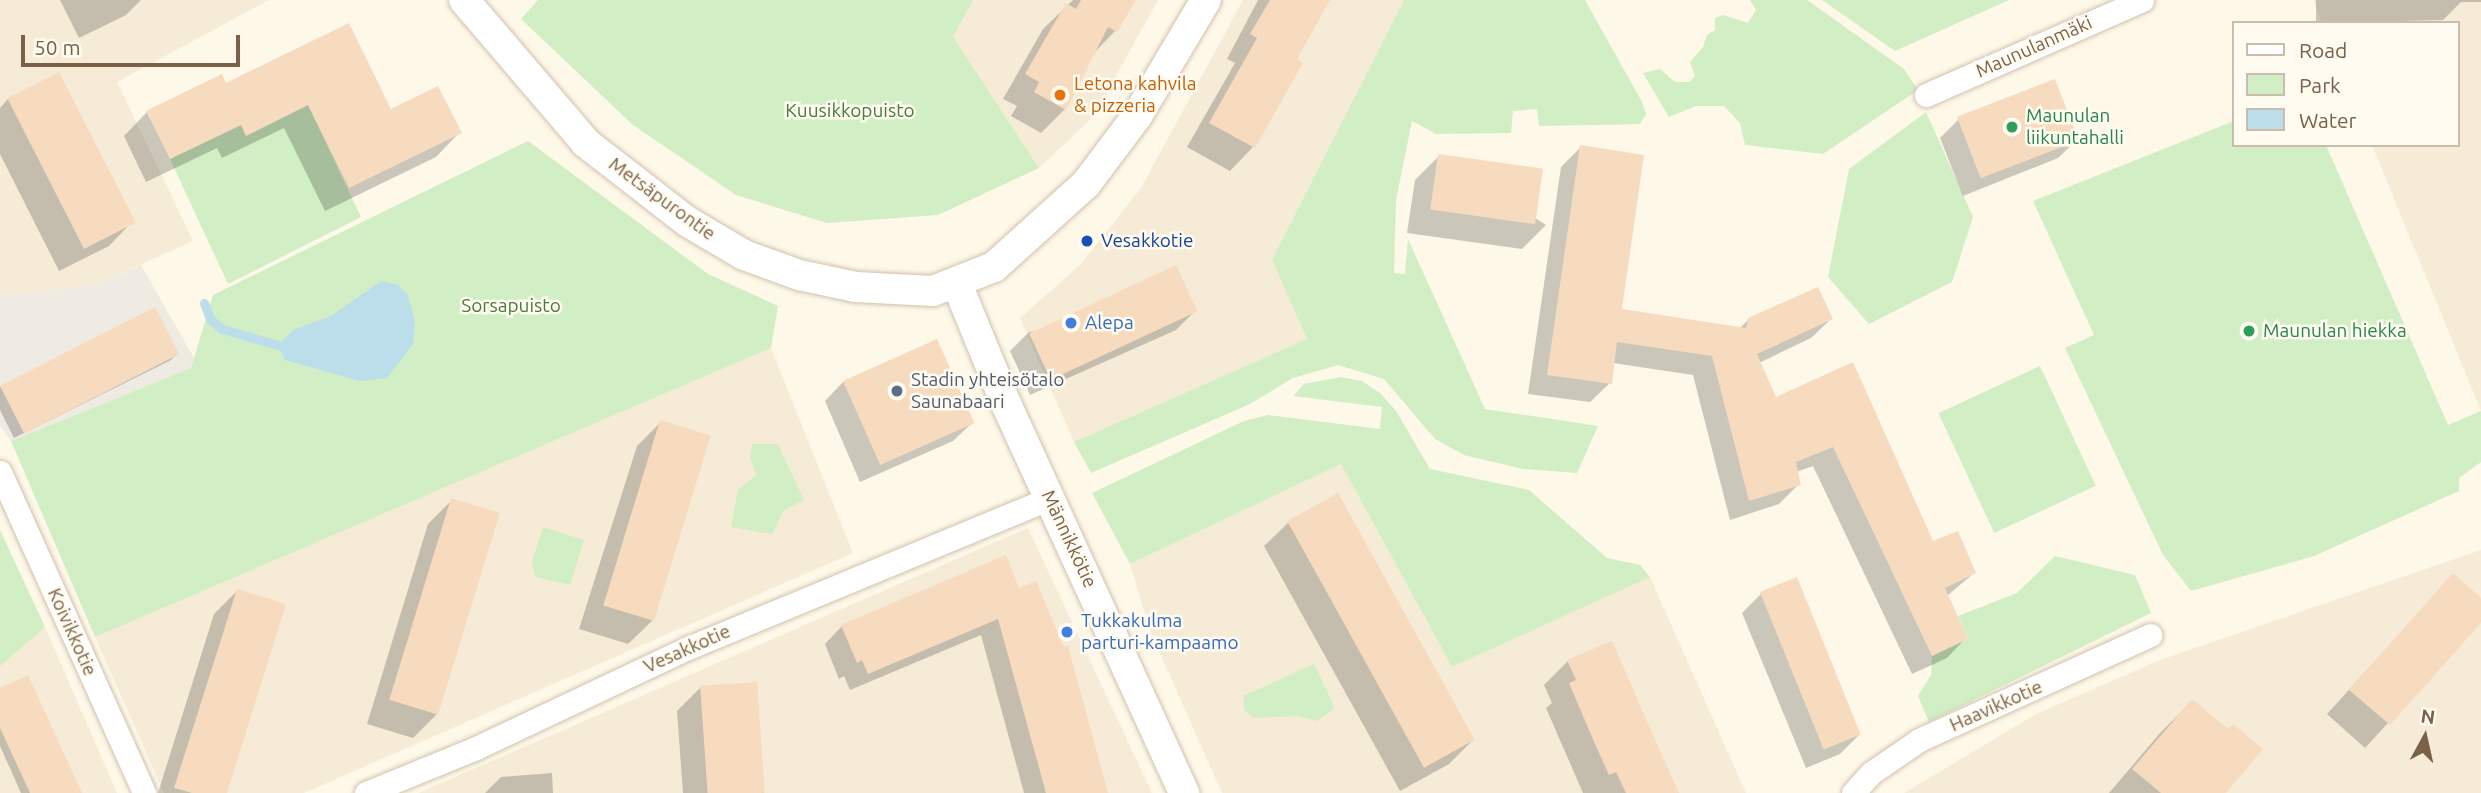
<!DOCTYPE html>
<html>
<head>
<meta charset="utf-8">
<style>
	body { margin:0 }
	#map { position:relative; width:2481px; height:793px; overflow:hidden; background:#fef8e9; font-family:Ubuntu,sans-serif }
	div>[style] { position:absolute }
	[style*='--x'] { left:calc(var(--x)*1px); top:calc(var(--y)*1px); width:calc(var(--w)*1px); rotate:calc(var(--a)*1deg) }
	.residential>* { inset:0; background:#f6ebd7 }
	.industrial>* { inset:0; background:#efeae2 }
	.green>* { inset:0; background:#d1eec5; transform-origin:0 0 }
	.water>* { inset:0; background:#bbdeea }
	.shadow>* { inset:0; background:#0003 }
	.stream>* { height:9px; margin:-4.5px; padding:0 4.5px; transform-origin:4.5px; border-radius:4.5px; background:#bbdeea }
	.building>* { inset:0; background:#f6dbbe; transform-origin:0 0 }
	.roads { filter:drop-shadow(0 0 2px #d2c1ad) drop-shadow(0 0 2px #d2c1ad) }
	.minor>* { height:23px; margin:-11.5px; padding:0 11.5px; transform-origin:11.5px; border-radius:11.5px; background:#fff }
	.tertiary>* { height:30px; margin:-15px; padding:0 15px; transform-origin:15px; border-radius:15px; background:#fff }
	.dots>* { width:19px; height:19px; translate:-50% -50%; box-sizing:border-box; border:4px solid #fffbf1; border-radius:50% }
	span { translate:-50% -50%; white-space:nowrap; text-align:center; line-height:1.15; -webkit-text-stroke:5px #fffbf1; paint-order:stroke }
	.street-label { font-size:19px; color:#7b614a }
	.food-label { font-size:19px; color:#c56008 }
	.left { translate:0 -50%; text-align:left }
	.park-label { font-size:19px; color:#497b3e }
	.leisure-label { font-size:19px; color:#27864d }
	.transit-label { font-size:19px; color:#164399 }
	.shop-label { font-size:19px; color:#366cbe }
	.service-label { font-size:19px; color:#4e5e75 }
	.legend { position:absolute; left:2232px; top:21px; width:228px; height:126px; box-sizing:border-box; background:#fffbf1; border:2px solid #cabdae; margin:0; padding:9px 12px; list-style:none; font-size:21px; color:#7b614a }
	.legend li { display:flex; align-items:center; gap:14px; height:35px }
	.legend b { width:35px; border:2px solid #cabdae }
	.north { position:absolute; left:2390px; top:702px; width:70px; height:70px; -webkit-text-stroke:5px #fffbf1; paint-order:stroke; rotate:8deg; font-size:19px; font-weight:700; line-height:28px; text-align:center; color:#7b614a }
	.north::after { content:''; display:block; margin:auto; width:24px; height:32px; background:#7b614a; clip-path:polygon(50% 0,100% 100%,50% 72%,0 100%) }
	.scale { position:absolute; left:21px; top:35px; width:219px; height:32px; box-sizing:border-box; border:4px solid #7b614a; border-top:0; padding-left:9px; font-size:21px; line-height:24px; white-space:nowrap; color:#7b614a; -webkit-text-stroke:5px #fffbf1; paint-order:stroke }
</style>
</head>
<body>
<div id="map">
	<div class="residential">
		<div style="clip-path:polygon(0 0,269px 0,117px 82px,193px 241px,95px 285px,0 296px)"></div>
		<div style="clip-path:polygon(973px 0,1158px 0,1093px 117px,1039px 168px,952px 37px)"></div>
		<div style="clip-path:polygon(1243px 0,1404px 0,1272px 260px,1307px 339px,1074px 442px,1020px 318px,1081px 264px,1141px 188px)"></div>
		<div style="clip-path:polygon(2313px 0,2481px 0,2481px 411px,2372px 145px,2458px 145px,2458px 23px,2322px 23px)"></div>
		<div style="clip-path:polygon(771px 348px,853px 553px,304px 793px,164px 793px,95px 637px)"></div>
		<div style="clip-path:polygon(1341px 464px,1452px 667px,1650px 577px,1746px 793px,1222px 793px,1150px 631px,1130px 564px)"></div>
		<div style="clip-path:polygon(1028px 528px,1152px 793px,418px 793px)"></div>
		<div style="clip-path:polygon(2481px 550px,2481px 793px,1904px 793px,2036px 714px,2160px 660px)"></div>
		<div style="clip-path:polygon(45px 627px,117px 793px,0 793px,0 651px)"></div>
	</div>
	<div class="industrial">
		<div style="clip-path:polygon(141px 265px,194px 358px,191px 368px,11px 441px,0 426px,0 296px,95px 285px)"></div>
	</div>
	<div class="green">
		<div style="clip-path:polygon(538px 0,973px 0,953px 37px,1039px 168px,938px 215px,827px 223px,736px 195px,633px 125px,521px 19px)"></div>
		<div style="clip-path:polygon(1404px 0,1585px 0,1642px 102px,1646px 114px,1640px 124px,1539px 126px,1537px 109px,1513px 111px,1511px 133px,1436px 134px,1412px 121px,1396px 200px,1394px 273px,1405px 274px,1408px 239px,1485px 409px,1598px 426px,1577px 473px,1523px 469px,1464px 455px,1435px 439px,1384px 379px,1338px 365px,1293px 378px,1250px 404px,1091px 473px,1074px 442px,1307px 339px,1272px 260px)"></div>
		<div style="clip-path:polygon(1750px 0,1807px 0,1904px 69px,1918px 90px,1823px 154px,1745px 145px,1740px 123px,1724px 106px,1696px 106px,1669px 117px,1643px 73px,1660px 69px,1675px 82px,1689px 82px,1695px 76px,1690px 62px,1703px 47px,1707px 35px,1715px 30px,1715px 18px,1723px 15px,1748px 23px,1756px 10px)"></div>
		<div style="clip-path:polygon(1822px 0,2009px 0,1895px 51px)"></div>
		<div style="clip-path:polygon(308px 105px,361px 217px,228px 284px,170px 159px,241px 125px,247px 135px)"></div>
		<div style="clip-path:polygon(1926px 112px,1973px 217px,1952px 282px,1869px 324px,1828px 277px,1849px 169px)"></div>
		<div style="clip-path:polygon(2234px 121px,2234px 145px,2326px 145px,2448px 425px,2481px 411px,2481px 462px,2459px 478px,2459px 491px,2314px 556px,2191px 591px,2163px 555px,2065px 348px,2094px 335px,2033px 201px)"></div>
		<div style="clip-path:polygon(528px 141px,708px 274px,778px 306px,771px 348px,95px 637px,11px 441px,191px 368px,213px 295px)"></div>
		<div style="left:2040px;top:366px;width:132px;height:112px;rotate:65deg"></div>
		<div style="clip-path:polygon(1341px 377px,1362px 381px,1380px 393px,1396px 411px,1430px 469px,1529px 490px,1607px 558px,1640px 565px,1650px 577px,1452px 667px,1341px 464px,1130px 564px,1092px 493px,1244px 421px,1268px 415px,1380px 429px,1382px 407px,1293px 396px,1304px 384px)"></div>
		<div style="clip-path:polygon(752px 444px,778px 444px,804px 500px,784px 510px,772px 534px,731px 527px,738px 490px,756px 475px,750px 458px)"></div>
		<div style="clip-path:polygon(543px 527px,584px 540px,570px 585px,535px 577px,532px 562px)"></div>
		<div style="clip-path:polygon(0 530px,45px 627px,0 666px)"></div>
		<div style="clip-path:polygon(2055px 556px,2135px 575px,2151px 613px,1929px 722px,1918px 696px,1931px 675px,1932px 656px,1968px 638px,1958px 616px,2017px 593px)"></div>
		<div style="clip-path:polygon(1314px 664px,1335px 708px,1317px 721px,1298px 716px,1253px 718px,1244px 709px,1243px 696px)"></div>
	</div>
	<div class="water">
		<div style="clip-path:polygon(381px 281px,398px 285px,407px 294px,415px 320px,413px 344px,387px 378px,360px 381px,285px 360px,278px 345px,293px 330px,331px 316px)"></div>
	</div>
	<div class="shadow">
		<div style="clip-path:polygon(60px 0,141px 0,126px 15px,79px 38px)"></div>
		<div style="clip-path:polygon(1073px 0,1134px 0,1115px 31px,1093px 54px,1065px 109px,1041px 133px,1011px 116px,1017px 106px,1003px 99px,1043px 29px)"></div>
		<div style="clip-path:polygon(1258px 0,1325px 0,1294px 60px,1301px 64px,1253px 147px,1230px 171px,1187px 147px,1235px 63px,1227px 59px)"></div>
		<div style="clip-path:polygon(2316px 0,2481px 0,2481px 2px,2461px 2px,2443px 20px,2316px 23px)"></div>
		<div style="clip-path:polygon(225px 85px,390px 111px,459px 133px,436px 157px,325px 211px,284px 128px,222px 158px,217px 148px,146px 182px,124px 136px,147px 112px)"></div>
		<div style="clip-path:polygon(8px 99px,132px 222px,109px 246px,59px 271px,0 154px,0 108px)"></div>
		<div style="clip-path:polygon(1959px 119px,2077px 140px,2058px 158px,1963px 196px,1940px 138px)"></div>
		<div style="clip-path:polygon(1581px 147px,1620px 311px,1740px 328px,1749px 319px,1831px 319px,1811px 338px,1759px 363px,1775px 399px,1852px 365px,1932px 544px,1974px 573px,1947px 596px,1966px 638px,1947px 658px,1912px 674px,1813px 466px,1796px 472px,1799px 484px,1779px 504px,1730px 520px,1693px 375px,1613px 363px,1610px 383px,1590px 402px,1528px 394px,1561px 167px)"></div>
		<div style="clip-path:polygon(1439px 156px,1546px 225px,1522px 249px,1407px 233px,1415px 180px)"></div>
		<div style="clip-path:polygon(154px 310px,177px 354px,171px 360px,14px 438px,0 410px,0 387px)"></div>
		<div style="clip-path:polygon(1195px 311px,1176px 330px,1030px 395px,1010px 351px,1029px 332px)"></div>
		<div style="clip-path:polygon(843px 382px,972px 423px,953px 441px,860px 482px,825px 401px)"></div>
		<div style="clip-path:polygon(661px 422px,652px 621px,628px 644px,579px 629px,637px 446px)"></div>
		<div style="clip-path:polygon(452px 500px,437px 714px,413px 738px,367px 724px,428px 524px)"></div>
		<div style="clip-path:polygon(1288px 523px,1473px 740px,1449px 764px,1400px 791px,1264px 546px)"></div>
		<div style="clip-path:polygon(1005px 558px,1106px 793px,1024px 793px,981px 635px,850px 690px,844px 676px,839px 679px,825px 644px,842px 626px)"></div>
		<div style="clip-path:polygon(2453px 575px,2481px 600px,2481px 621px,2365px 748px,2327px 714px)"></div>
		<div style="clip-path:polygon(237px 591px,225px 793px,158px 793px,214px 614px)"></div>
		<div style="clip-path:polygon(1761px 594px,1859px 735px,1840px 754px,1806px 768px,1742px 613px)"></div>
		<div style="clip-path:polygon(1568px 661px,1677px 793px,1583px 793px,1546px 708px,1552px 703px,1544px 685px)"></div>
		<div style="clip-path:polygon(701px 687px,764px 793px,683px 793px,677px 711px)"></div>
		<div style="clip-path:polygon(0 689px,80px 793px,21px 793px,0 746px)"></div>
		<div style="clip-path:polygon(2192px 701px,2224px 793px,2109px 793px,2161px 732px)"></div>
		<div style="clip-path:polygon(552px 773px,553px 793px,485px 793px,501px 777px)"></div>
	</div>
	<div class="stream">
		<div style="--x:204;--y:303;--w:17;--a:69"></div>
		<div style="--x:210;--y:319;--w:16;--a:40"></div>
		<div style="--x:222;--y:329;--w:58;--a:15.9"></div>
	</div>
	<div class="building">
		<div style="clip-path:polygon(1081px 0,1136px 0,1117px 32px,1108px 27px,1066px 110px,1034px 92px,1039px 82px,1025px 74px,1066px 3px,1076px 9px)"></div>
		<div style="clip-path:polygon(1270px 0,1330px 0,1297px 59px,1303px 63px,1255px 148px,1209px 123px,1257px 38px,1250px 34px)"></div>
		<div style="clip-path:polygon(349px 23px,391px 109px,438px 86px,462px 133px,349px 188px,308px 105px,246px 136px,241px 125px,170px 159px,146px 111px,222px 74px,226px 83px)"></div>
		<div style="left:59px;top:72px;width:169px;height:58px;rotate:63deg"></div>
		<div style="left:2055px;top:79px;width:66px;height:105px;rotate:69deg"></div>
		<div style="clip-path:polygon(1580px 145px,1644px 155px,1622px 309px,1746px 328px,1748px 318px,1818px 287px,1833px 319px,1757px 354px,1776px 397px,1853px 362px,1933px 541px,1958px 531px,1976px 573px,1945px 588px,1968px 639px,1932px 656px,1833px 447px,1796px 462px,1801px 485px,1749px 501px,1712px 356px,1617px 342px,1612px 384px,1547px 375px)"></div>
		<div style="left:1438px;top:154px;width:106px;height:56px;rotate:8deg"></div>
		<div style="left:1176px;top:265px;width:51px;height:162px;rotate:65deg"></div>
		<div style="left:155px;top:307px;width:53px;height:174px;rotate:63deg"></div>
		<div style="left:937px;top:339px;width:92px;height:103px;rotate:66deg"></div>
		<div style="left:660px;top:420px;width:53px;height:194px;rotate:17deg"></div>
		<div style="left:1338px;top:493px;width:282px;height:58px;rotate:61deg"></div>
		<div style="left:451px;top:498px;width:51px;height:211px;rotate:17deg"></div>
		<div style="clip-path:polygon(1006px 555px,1019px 588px,1036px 581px,1064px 647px,1068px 646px,1108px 793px,1046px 793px,998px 619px,868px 674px,862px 660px,857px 663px,841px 625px)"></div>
		<div style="clip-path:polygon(2453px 573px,2481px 598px,2481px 623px,2390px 725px,2349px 690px)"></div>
		<div style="left:1797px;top:577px;width:170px;height:40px;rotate:68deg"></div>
		<div style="clip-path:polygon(237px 589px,286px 604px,227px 793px,192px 793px,174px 788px)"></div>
		<div style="clip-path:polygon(1612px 641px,1653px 735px,1679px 793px,1626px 793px,1616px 772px,1609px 775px,1595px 744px,1569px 683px,1576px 680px,1567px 660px)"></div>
		<div style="clip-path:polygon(28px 675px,82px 793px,30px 793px,0 728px,0 688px)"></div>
		<div style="left:757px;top:682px;width:111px;height:57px;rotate:86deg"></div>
		<div style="clip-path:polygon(2192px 699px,2228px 729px,2233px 724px,2263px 749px,2226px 793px,2161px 793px,2132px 769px)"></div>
	</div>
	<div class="roads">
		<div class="minor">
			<div style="--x:1926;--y:95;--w:236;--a:-23.7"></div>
			<div style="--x:0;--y:472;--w:352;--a:65.8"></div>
			<div style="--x:366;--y:793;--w:119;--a:-22.2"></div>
			<div style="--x:476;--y:748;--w:234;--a:-25.3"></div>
			<div style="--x:688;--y:648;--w:392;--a:-22.5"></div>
			<div style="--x:1853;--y:793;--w:27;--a:-48"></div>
			<div style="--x:1871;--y:773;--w:58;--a:-34.5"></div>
			<div style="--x:1919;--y:740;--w:254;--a:-24.4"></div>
		</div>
		<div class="tertiary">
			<div style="--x:464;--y:0;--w:188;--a:49.5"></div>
			<div style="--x:586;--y:143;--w:129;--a:37.8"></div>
			<div style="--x:688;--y:222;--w:65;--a:30.5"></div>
			<div style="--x:744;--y:255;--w:59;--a:20"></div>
			<div style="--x:799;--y:275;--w:58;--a:11.9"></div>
			<div style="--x:856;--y:287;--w:77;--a:3"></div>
			<div style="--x:933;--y:291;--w:66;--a:-21.5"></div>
			<div style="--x:994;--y:267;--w:124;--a:-42.1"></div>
			<div style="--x:1086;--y:184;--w:85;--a:-53.1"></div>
			<div style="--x:1137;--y:116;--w:135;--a:-59.3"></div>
			<div style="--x:957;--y:284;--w:132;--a:67.7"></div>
			<div style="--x:1007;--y:406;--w:426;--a:65.4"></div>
		</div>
	</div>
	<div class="dots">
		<div style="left:1060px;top:95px;background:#e8710a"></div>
		<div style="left:2012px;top:127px;background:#2e9e5b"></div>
		<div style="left:1087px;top:241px;background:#1a4fb4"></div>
		<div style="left:1071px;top:323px;background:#3f7fe0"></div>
		<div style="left:2249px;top:331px;background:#2e9e5b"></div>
		<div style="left:897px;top:391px;background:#5c6f8a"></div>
		<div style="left:1067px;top:632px;background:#3f7fe0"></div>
	</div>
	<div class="street-label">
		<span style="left:2034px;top:47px;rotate:-24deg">Maunulanmäki</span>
		<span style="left:662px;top:199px;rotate:36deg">Metsäpurontie</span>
		<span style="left:1069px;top:539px;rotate:65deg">Männikkötie</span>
		<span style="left:72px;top:632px;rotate:66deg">Koivikkotie</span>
		<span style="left:687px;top:649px;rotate:-24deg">Vesakkotie</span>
		<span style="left:1996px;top:706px;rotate:-24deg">Haavikkotie</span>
	</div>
	<div class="food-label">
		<span class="left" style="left:1074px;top:95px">Letona kahvila<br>&amp; pizzeria</span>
	</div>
	<div class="park-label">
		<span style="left:850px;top:111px">Kuusikkopuisto</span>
		<span style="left:511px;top:306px">Sorsapuisto</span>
	</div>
	<div class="leisure-label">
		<span class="left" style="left:2026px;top:127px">Maunulan<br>liikuntahalli</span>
		<span class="left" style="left:2263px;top:331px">Maunulan hiekka</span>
	</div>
	<div class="transit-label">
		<span class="left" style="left:1101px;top:241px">Vesakkotie</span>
	</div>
	<div class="shop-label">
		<span class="left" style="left:1085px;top:323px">Alepa</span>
		<span class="left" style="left:1081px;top:632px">Tukkakulma<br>parturi-kampaamo</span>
	</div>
	<div class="service-label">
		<span class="left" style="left:911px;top:391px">Stadin yhteisötalo<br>Saunabaari</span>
	</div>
	<ul class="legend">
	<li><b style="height:9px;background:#fff"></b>Road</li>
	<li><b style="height:19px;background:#d1eec5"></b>Park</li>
	<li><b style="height:19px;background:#bbdeea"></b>Water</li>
	</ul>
	<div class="north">N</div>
	<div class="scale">50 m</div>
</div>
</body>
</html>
